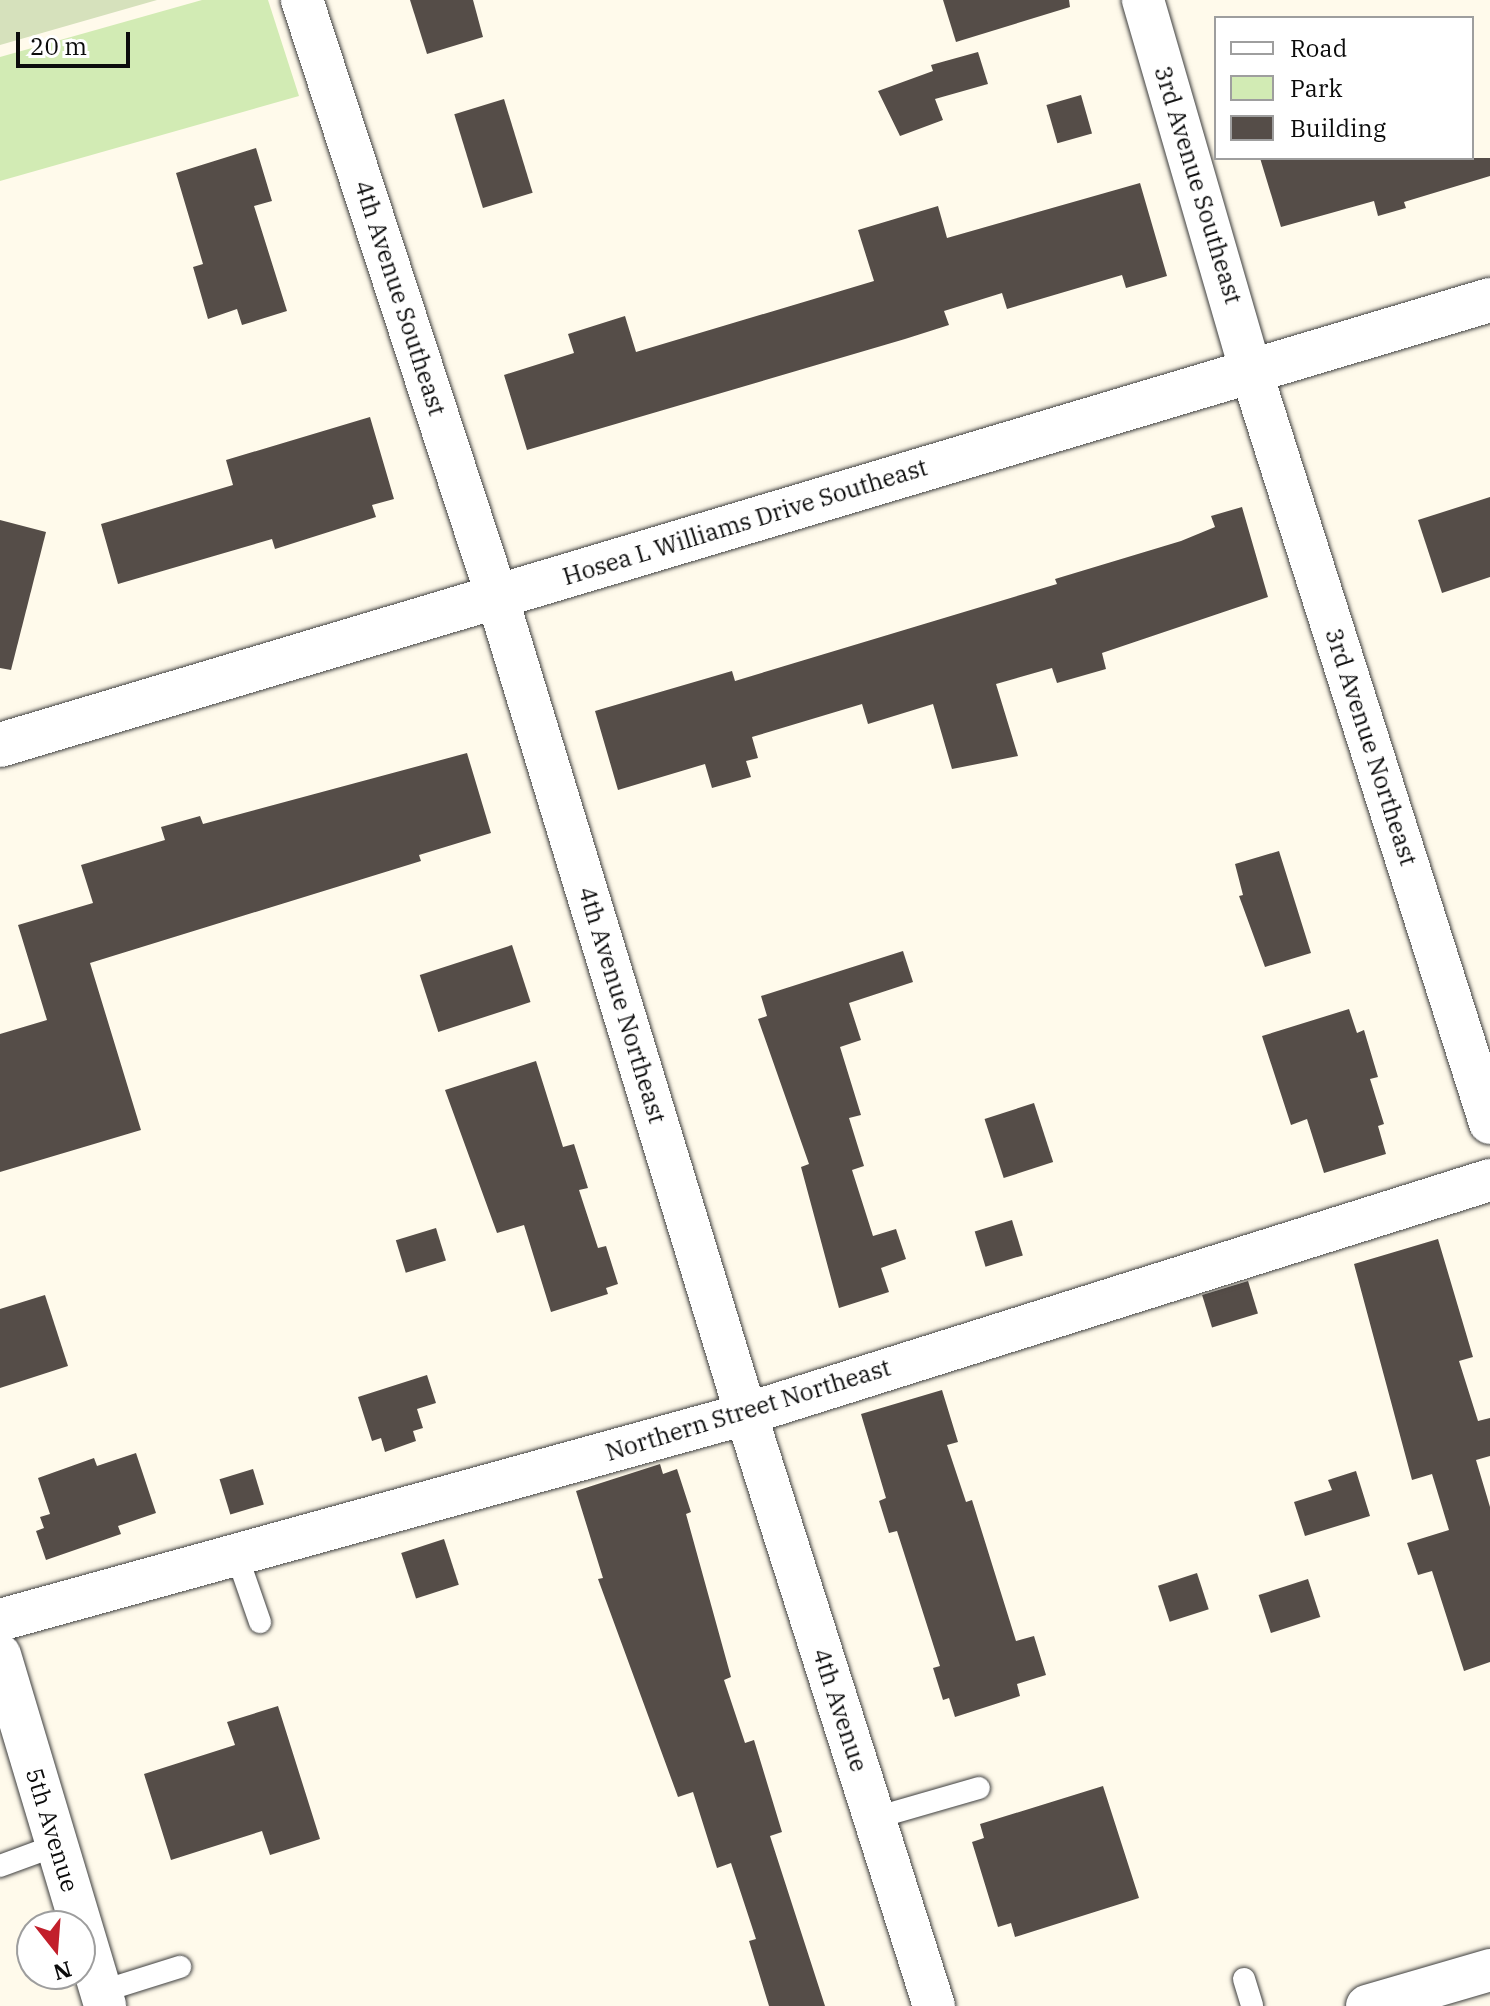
<!DOCTYPE html>
<html>
<head>
<meta charset="utf-8">
<style>
	body { margin:0 }
	#map { position:relative; width:1490px; height:2006px; overflow:hidden; background:#fffaeb; font-family:"IBM Plex Serif",serif }
	div>[style] { position:absolute }
	[style*='--x'] { left:calc(var(--x)*1px); top:calc(var(--y)*1px); width:calc(var(--w)*1px); rotate:calc(var(--a)*1deg) }
	.green>* { inset:0; background:#d2ebb4 }
	.cemetery>* { inset:0; background:#d6e1bc }
	.building>* { inset:0; background:#554d48; transform-origin:0 0 }
	.roads { filter:drop-shadow(0 0 2px #3f3f3f) drop-shadow(0 0 2px #3f3f3f) }
	.service>* { height:22px; margin:-11px; padding:0 11px; transform-origin:11px; border-radius:11px; background:#fff }
	.minor>* { height:42px; margin:-21px; padding:0 21px; transform-origin:21px; border-radius:21px; background:#fff }
	.tertiary>* { height:44px; margin:-22px; padding:0 22px; transform-origin:22px; border-radius:22px; background:#fff }
	span { translate:-50% -50%; white-space:nowrap; text-align:center; line-height:1.15; -webkit-text-stroke:8px #fff; paint-order:stroke }
	.street-label { font-size:24px; color:#0c0c0c }
	.legend { position:absolute; left:1214px; top:16px; width:260px; height:144px; box-sizing:border-box; background:#fff; border:2px solid #9e9e9e; margin:0; padding:10px 14px; list-style:none; font-size:24px; color:#0c0c0c }
	.legend li { display:flex; align-items:center; gap:16px; height:40px }
	.legend b { width:40px; border:2px solid #9e9e9e }
	.north { position:absolute; left:16px; top:1910px; width:80px; height:80px; box-sizing:border-box; background:#fff; border:2px solid #9e9e9e; border-radius:50%; rotate:163deg; font-size:22px; font-weight:700; line-height:32px; text-align:center; color:#0c0c0c }
	.north::after { content:''; display:block; margin:auto; width:28px; height:36px; background:#c21f2b; clip-path:polygon(50% 0,100% 100%,50% 72%,0 100%) }
	.scale { position:absolute; left:16px; top:32px; width:114px; height:36px; box-sizing:border-box; border:4px solid #0c0c0c; border-top:0; padding-left:10px; font-size:24px; line-height:28px; white-space:nowrap; color:#0c0c0c; -webkit-text-stroke:6px #fff; paint-order:stroke }
</style>
</head>
<body>
<div id="map">
	<div class="green">
		<div style="clip-path:polygon(202px 0,268px 0,299px 96px,0 181px,0 57px)"></div>
	</div>
	<div class="cemetery">
		<div style="clip-path:polygon(0 0,157px 0,0 45px)"></div>
	</div>
	<div class="building">
		<div style="clip-path:polygon(410px 0,473px 0,483px 37px,427px 54px)"></div>
		<div style="clip-path:polygon(943px 0,1069px 0,1070px 7px,956px 42px)"></div>
		<div style="clip-path:polygon(978px 52px,988px 84px,935px 99px,943px 120px,900px 136px,878px 91px,933px 71px,931px 65px)"></div>
		<div style="left:1081px;top:95px;width:40px;height:36px;rotate:74deg"></div>
		<div style="left:504px;top:99px;width:98px;height:52px;rotate:73deg"></div>
		<div style="clip-path:polygon(256px 148px,272px 201px,254px 206px,287px 311px,242px 325px,237px 309px,208px 319px,193px 267px,203px 264px,176px 173px)"></div>
		<div style="clip-path:polygon(1260px 158px,1490px 158px,1490px 176px,1404px 202px,1406px 208px,1378px 216px,1374px 201px,1281px 227px)"></div>
		<div style="clip-path:polygon(1140px 183px,1167px 276px,1126px 288px,1122px 275px,1007px 309px,1002px 293px,944px 311px,949px 325px,905px 339px,527px 450px,504px 375px,574px 353px,568px 334px,625px 316px,636px 352px,874px 281px,858px 230px,938px 206px,947px 238px)"></div>
		<div style="clip-path:polygon(370px 417px,394px 499px,372px 505px,376px 517px,275px 549px,272px 539px,118px 584px,101px 524px,233px 485px,226px 460px)"></div>
		<div style="clip-path:polygon(1490px 497px,1490px 577px,1442px 593px,1418px 520px)"></div>
		<div style="clip-path:polygon(1242px 507px,1268px 597px,1102px 653px,1106px 669px,1057px 683px,1052px 668px,996px 684px,1018px 756px,952px 769px,933px 704px,868px 724px,862px 704px,752px 737px,758px 758px,746px 761px,751px 777px,712px 788px,705px 764px,618px 790px,595px 711px,732px 671px,735px 681px,1057px 584px,1055px 579px,1181px 541px,1215px 527px,1211px 516px)"></div>
		<div style="clip-path:polygon(0 520px,46px 532px,11px 670px,0 668px)"></div>
		<div style="clip-path:polygon(467px 753px,491px 833px,419px 855px,421px 861px,90px 963px,141px 1130px,0 1172px,0 1034px,47px 1020px,18px 925px,93px 903px,81px 865px,165px 840px,161px 827px,200px 816px,203px 824px)"></div>
		<div style="clip-path:polygon(1279px 851px,1311px 953px,1265px 967px,1239px 896px,1243px 895px,1235px 864px)"></div>
		<div style="left:512px;top:945px;width:60px;height:97px;rotate:72deg"></div>
		<div style="clip-path:polygon(903px 951px,913px 982px,849px 1003px,861px 1040px,840px 1047px,861px 1115px,849px 1118px,864px 1166px,852px 1170px,873px 1236px,896px 1229px,906px 1259px,881px 1268px,889px 1292px,839px 1308px,801px 1167px,809px 1164px,758px 1019px,767px 1016px,761px 996px)"></div>
		<div style="clip-path:polygon(1349px 1009px,1357px 1033px,1364px 1030px,1378px 1077px,1370px 1079px,1384px 1124px,1378px 1126px,1386px 1154px,1324px 1173px,1307px 1119px,1291px 1125px,1262px 1036px)"></div>
		<div style="clip-path:polygon(536px 1061px,563px 1147px,574px 1144px,588px 1188px,579px 1190px,598px 1248px,606px 1246px,618px 1284px,606px 1288px,608px 1294px,551px 1312px,524px 1225px,497px 1233px,445px 1090px)"></div>
		<div style="left:1034px;top:1103px;width:62px;height:52px;rotate:72deg"></div>
		<div style="left:1012px;top:1220px;width:37px;height:39px;rotate:73deg"></div>
		<div style="left:436px;top:1228px;width:34px;height:42px;rotate:73deg"></div>
		<div style="clip-path:polygon(1438px 1239px,1473px 1357px,1459px 1361px,1478px 1421px,1490px 1418px,1490px 1456px,1476px 1460px,1490px 1507px,1490px 1662px,1464px 1671px,1432px 1571px,1418px 1575px,1407px 1543px,1449px 1530px,1432px 1474px,1412px 1480px,1354px 1264px)"></div>
		<div style="left:1248px;top:1281px;width:34px;height:48px;rotate:73deg"></div>
		<div style="clip-path:polygon(45px 1295px,68px 1366px,0 1388px,0 1309px)"></div>
		<div style="clip-path:polygon(427px 1375px,436px 1403px,417px 1409px,423px 1428px,413px 1431px,416px 1441px,385px 1452px,381px 1438px,372px 1441px,358px 1397px)"></div>
		<div style="clip-path:polygon(942px 1390px,958px 1442px,947px 1445px,966px 1502px,972px 1500px,1016px 1641px,1034px 1636px,1046px 1675px,1017px 1684px,1020px 1696px,955px 1717px,949px 1698px,943px 1700px,933px 1668px,940px 1666px,897px 1531px,889px 1533px,879px 1501px,886px 1498px,861px 1414px)"></div>
		<div style="clip-path:polygon(136px 1453px,156px 1513px,118px 1526px,121px 1534px,46px 1560px,36px 1531px,44px 1528px,40px 1517px,50px 1514px,38px 1478px,94px 1458px,97px 1466px)"></div>
		<div style="clip-path:polygon(660px 1464px,663px 1474px,677px 1469px,691px 1512px,686px 1514px,731px 1677px,724px 1680px,745px 1743px,754px 1740px,782px 1832px,770px 1836px,825px 2006px,769px 2006px,749px 1941px,756px 1939px,731px 1863px,717px 1868px,693px 1792px,678px 1797px,598px 1579px,603px 1578px,576px 1491px)"></div>
		<div style="left:253px;top:1469px;width:37px;height:35px;rotate:73deg"></div>
		<div style="clip-path:polygon(1356px 1471px,1370px 1516px,1305px 1536px,1294px 1502px,1332px 1490px,1328px 1480px)"></div>
		<div style="left:444px;top:1539px;width:48px;height:45px;rotate:72deg"></div>
		<div style="left:1197px;top:1573px;width:38px;height:41px;rotate:72deg"></div>
		<div style="left:1308px;top:1579px;width:40px;height:52px;rotate:72deg"></div>
		<div style="clip-path:polygon(278px 1706px,320px 1839px,270px 1855px,262px 1831px,171px 1860px,144px 1774px,235px 1745px,227px 1722px)"></div>
		<div style="clip-path:polygon(1103px 1786px,1139px 1898px,1015px 1937px,1011px 1923px,998px 1927px,972px 1842px,984px 1838px,980px 1824px)"></div>
	</div>
	<div class="roads">
		<div class="service">
			<div style="--x:237;--y:1556;--w:70;--a:70.8"></div>
			<div style="--x:875;--y:1818;--w:108;--a:-16.1"></div>
			<div style="--x:0;--y:1866;--w:61;--a:-20.2"></div>
			<div style="--x:1244;--y:1979;--w:28;--a:73"></div>
			<div style="--x:100;--y:1992;--w:84;--a:-17.4"></div>
		</div>
		<div class="minor">
			<div style="--x:302;--y:0;--w:628;--a:71.91"></div>
			<div style="--x:497;--y:597;--w:854;--a:73.05"></div>
			<div style="--x:746;--y:1414;--w:621;--a:72.38"></div>
			<div style="--x:1143;--y:0;--w:386;--a:73.8"></div>
			<div style="--x:1251;--y:371;--w:789;--a:72.37"></div>
			<div style="--x:0;--y:1620;--w:774;--a:-15.44"></div>
			<div style="--x:746;--y:1414;--w:780;--a:-17.46"></div>
			<div style="--x:0;--y:1655;--w:366;--a:73.3"></div>
			<div style="--x:1367;--y:2006;--w:128;--a:-16.3"></div>
		</div>
		<div class="tertiary">
			<div style="--x:0;--y:745;--w:1555;--a:-16.63"></div>
		</div>
	</div>
	<div class="street-label">
		<span style="left:1198px;top:185px;rotate:73deg">3rd Avenue Southeast</span>
		<span style="left:400px;top:298px;rotate:72deg">4th Avenue Southeast</span>
		<span style="left:745px;top:522px;rotate:-17deg">Hosea L Williams Drive Southeast</span>
		<span style="left:1371px;top:747px;rotate:72deg">3rd Avenue Northeast</span>
		<span style="left:622px;top:1005px;rotate:73deg">4th Avenue Northeast</span>
		<span style="left:748px;top:1410px;rotate:-17deg">Northern Street Northeast</span>
		<span style="left:840px;top:1710px;rotate:72deg">4th Avenue</span>
		<span style="left:52px;top:1830px;rotate:73deg">5th Avenue</span>
	</div>
	<ul class="legend">
	<li><b style="height:10px;background:#fff"></b>Road</li>
	<li><b style="height:22px;background:#d2ebb4"></b>Park</li>
	<li><b style="height:22px;background:#554d48"></b>Building</li>
	</ul>
	<div class="north">N</div>
	<div class="scale">20 m</div>
</div>
</body>
</html>
